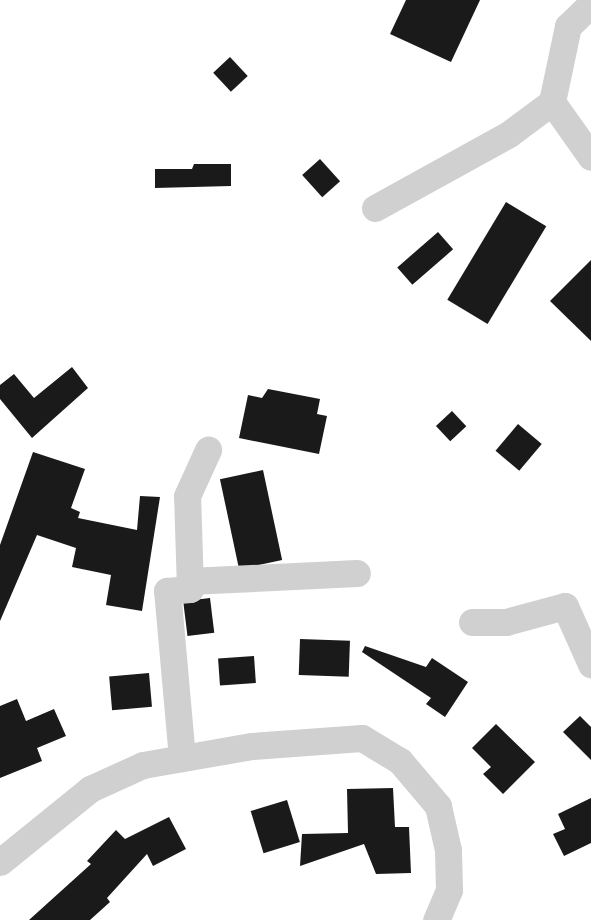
<!DOCTYPE html>
<html>
<head>
<meta charset="utf-8">
<style>
	body { margin:0 }
	#map { position:relative; width:591px; height:920px; overflow:hidden; background:#fff; font-family:"Nunito Sans",sans-serif }
	div>[style] { position:absolute }
	[style*='--x'] { left:calc(var(--x)*1px); top:calc(var(--y)*1px); width:calc(var(--w)*1px); rotate:calc(var(--a)*1deg) }
	.building>* { inset:0; background:#1a1a1a; transform-origin:0 0 }
	.street>* { height:27px; margin:-13.5px; padding:0 13.5px; transform-origin:13.5px; border-radius:13.5px; background:#d0d0d0 }
	span { translate:-50% -50%; white-space:nowrap; text-align:center; line-height:1.15; -webkit-text-stroke:6px #fff; paint-order:stroke }
</style>
</head>
<body>
<div id="map">
	<div class="building">
		<div style="clip-path:polygon(406px 0,480px 0,451px 62px,390px 34px)"></div>
		<div style="left:230px;top:57px;width:26px;height:23px;rotate:47deg"></div>
		<div style="left:320px;top:159px;width:30px;height:24px;rotate:48deg"></div>
		<div style="clip-path:polygon(194px 164px,231px 164px,231px 186px,155px 188px,155px 169px,192px 169px)"></div>
		<div style="left:506px;top:202px;width:47px;height:114px;rotate:31deg"></div>
		<div style="left:438px;top:232px;width:23px;height:54px;rotate:49deg"></div>
		<div style="clip-path:polygon(591px 260px,591px 341px,550px 301px)"></div>
		<div style="clip-path:polygon(72px 367px,88px 388px,32px 438px,0 399px,0 385px,14px 374px,34px 398px)"></div>
		<div style="clip-path:polygon(268px 389px,320px 399px,317px 414px,327px 416px,319px 454px,239px 438px,248px 395px,262px 398px)"></div>
		<div style="left:452px;top:411px;width:21px;height:22px;rotate:47deg"></div>
		<div style="left:518px;top:424px;width:31px;height:35px;rotate:40deg"></div>
		<div style="clip-path:polygon(33px 452px,85px 469px,71px 508px,80px 512px,78px 518px,137px 530px,140px 496px,160px 497px,142px 611px,106px 605px,111px 575px,72px 567px,76px 548px,37px 535px,0 621px,0 545px)"></div>
		<div style="left:263px;top:470px;width:92px;height:44px;rotate:78deg"></div>
		<div style="left:210px;top:598px;width:35px;height:27px;rotate:83deg"></div>
		<div style="left:300px;top:639px;width:50px;height:36px;rotate:2deg"></div>
		<div style="clip-path:polygon(365px 646px,426px 667px,432px 658px,468px 682px,445px 717px,426px 704px,431px 698px,362px 652px)"></div>
		<div style="left:254px;top:656px;width:27px;height:36px;rotate:86deg"></div>
		<div style="left:149px;top:673px;width:34px;height:40px;rotate:85deg"></div>
		<div style="clip-path:polygon(17px 699px,26px 721px,54px 709px,66px 736px,37px 748px,42px 761px,0 778px,0 706px)"></div>
		<div style="clip-path:polygon(580px 716px,591px 727px,591px 760px,563px 732px)"></div>
		<div style="clip-path:polygon(496px 724px,535px 762px,503px 794px,483px 774px,491px 767px,472px 748px)"></div>
		<div style="clip-path:polygon(393px 788px,395px 827px,409px 827px,411px 873px,376px 874px,364px 844px,300px 866px,302px 834px,348px 833px,347px 789px)"></div>
		<div style="clip-path:polygon(591px 798px,591px 843px,564px 856px,553px 834px,565px 829px,558px 814px)"></div>
		<div style="left:287px;top:800px;width:44px;height:38px;rotate:73deg"></div>
		<div style="clip-path:polygon(169px 817px,186px 849px,153px 866px,147px 854px,107px 898px,110px 902px,90px 920px,29px 920px,91px 864px,87px 861px,116px 830px,125px 839px)"></div>
	</div>
	<div class="street">
		<div style="--x:591;--y:4;--w:32;--a:136"></div>
		<div style="--x:568;--y:26;--w:78;--a:101.9"></div>
		<div style="--x:552;--y:102;--w:67;--a:54.7"></div>
		<div style="--x:375;--y:208;--w:153;--a:-28.9"></div>
		<div style="--x:509;--y:134;--w:54;--a:-36.7"></div>
		<div style="--x:189;--y:581;--w:168;--a:-2.7"></div>
		<div style="--x:472;--y:622;--w:34;--a:0"></div>
		<div style="--x:506;--y:622;--w:61;--a:-15.2"></div>
		<div style="--x:565;--y:606;--w:64;--a:65.9"></div>
		<div style="--x:182;--y:758;--w:168;--a:-95.1"></div>
		<div style="--x:167;--y:591;--w:23;--a:-5"></div>
		<div style="--x:190;--y:589;--w:93;--a:-91.8"></div>
		<div style="--x:187;--y:496;--w:51;--a:-65.5"></div>
		<div style="--x:0;--y:862;--w:116;--a:-39"></div>
		<div style="--x:90;--y:789;--w:58;--a:-24.4"></div>
		<div style="--x:143;--y:765;--w:111;--a:-9.9"></div>
		<div style="--x:252;--y:746;--w:110;--a:-4.2"></div>
		<div style="--x:362;--y:738;--w:44;--a:31.2"></div>
		<div style="--x:400;--y:761;--w:59;--a:49.8"></div>
		<div style="--x:438;--y:806;--w:45;--a:77.2"></div>
		<div style="--x:448;--y:850;--w:40;--a:88.6"></div>
		<div style="--x:449;--y:890;--w:33;--a:113"></div>
	</div>
</div>
</body>
</html>
